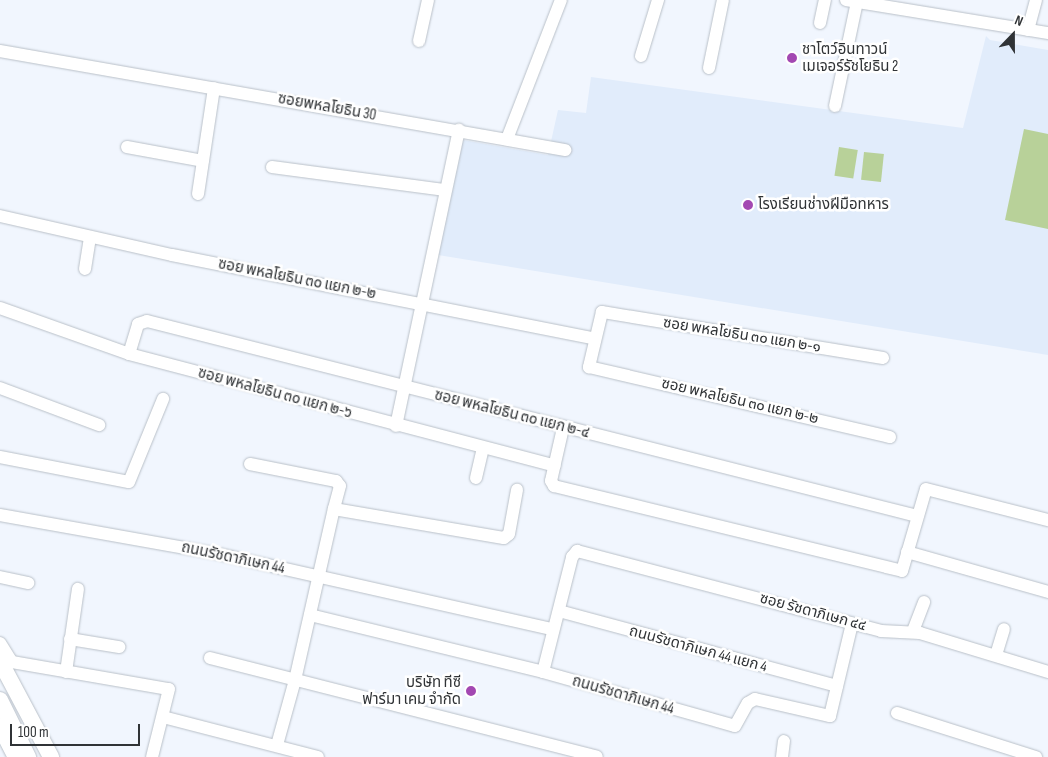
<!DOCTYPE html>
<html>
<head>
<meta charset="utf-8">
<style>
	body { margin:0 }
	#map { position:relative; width:1048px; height:757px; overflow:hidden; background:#f1f6fe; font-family:"Sofia Sans Condensed","Noto Sans Thai",sans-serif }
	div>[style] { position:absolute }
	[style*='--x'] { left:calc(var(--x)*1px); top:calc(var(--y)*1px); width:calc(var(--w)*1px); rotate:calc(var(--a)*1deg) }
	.built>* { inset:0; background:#e1ecfb }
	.green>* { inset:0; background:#b8d199; transform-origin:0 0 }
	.roads { filter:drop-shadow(0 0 1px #b9c0c8) drop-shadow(0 0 1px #b9c0c8) }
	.minor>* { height:12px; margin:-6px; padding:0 6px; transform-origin:6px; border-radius:6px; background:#fff }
	.major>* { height:16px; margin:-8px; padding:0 8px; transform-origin:8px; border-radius:8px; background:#fff }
	.dots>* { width:14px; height:14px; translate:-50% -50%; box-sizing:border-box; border:2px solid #fff; border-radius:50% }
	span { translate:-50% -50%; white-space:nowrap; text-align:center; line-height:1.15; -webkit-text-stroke:5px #fff; paint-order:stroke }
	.poi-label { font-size:15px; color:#303336 }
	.left { translate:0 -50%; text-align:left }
	.right { translate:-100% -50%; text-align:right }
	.street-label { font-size:15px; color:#303336 }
	.north { position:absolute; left:988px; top:10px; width:50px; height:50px; -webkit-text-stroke:4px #fff; paint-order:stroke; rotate:22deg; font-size:14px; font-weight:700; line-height:20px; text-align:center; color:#303336 }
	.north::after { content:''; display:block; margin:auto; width:18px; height:22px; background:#303336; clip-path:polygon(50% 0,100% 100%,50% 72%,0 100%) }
	.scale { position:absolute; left:10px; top:724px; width:130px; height:22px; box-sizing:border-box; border:2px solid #303336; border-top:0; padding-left:6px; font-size:15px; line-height:18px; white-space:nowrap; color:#303336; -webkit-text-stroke:4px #fff; paint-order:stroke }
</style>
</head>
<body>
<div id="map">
	<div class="built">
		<div style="clip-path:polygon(986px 36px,990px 40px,1048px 50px,1048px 355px,438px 255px,463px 140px,548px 155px,558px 110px,586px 113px,591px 77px,963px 128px)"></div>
	</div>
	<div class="green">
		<div style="clip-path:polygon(1024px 129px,1048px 134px,1048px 229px,1005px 220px)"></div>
		<div style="left:839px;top:147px;width:19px;height:29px;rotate:9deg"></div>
		<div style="left:864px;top:152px;width:20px;height:28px;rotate:6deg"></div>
	</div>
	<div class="roads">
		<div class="minor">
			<div style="--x:846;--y:0;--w:205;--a:9.3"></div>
			<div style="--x:820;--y:23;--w:24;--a:-78"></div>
			<div style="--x:1028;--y:30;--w:31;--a:-75"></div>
			<div style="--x:419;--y:41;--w:42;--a:-77.6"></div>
			<div style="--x:0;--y:51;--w:574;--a:9.94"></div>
			<div style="--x:641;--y:56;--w:59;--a:-73.1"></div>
			<div style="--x:709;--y:68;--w:69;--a:-78.4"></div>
			<div style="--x:835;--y:106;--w:106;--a:-78.1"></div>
			<div style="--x:507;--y:139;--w:149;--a:-68.8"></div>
			<div style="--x:127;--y:147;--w:77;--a:10.4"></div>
			<div style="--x:272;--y:167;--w:175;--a:7.6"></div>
			<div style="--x:198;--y:194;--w:107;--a:-81.4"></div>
			<div style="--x:0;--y:216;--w:176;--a:12.8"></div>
			<div style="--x:172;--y:255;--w:431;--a:11.2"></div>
			<div style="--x:85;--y:269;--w:32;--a:-81"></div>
			<div style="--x:0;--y:308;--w:137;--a:19.6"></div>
			<div style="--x:129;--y:354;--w:440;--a:14.7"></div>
			<div style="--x:129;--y:354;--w:31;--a:-73"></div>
			<div style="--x:138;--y:324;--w:9;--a:-18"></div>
			<div style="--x:147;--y:321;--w:794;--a:14.21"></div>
			<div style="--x:883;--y:358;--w:285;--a:-170.7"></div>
			<div style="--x:602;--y:312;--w:57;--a:103.3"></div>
			<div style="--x:589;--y:367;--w:309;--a:13.1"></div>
			<div style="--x:0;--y:388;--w:106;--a:20.5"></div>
			<div style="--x:396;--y:426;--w:303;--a:-78"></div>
			<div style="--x:563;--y:428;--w:54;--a:102.8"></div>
			<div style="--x:551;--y:481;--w:6;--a:59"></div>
			<div style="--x:554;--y:486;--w:358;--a:13.7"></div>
			<div style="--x:902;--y:571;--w:85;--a:-73.7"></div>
			<div style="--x:926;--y:489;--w:126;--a:14.3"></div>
			<div style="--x:0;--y:457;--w:131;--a:11"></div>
			<div style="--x:129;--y:482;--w:90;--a:-67.7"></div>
			<div style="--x:250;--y:464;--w:88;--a:11.2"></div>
			<div style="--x:336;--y:481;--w:6;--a:51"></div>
			<div style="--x:340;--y:486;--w:24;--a:105"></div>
			<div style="--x:476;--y:478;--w:31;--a:-77"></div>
			<div style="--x:0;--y:515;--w:217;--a:10.1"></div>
			<div style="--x:214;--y:553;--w:346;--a:12.7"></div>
			<div style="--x:907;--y:552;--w:147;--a:15.8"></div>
			<div style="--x:0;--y:577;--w:29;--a:12"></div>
			<div style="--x:559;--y:611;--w:288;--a:15.1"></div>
			<div style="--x:310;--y:615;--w:240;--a:13.7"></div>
			<div style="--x:543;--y:672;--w:199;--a:15.7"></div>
			<div style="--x:735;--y:726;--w:26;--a:-61"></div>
			<div style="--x:748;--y:703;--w:8;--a:-30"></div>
			<div style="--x:755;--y:699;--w:77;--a:12.8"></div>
			<div style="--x:830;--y:716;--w:95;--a:-76.6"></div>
			<div style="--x:913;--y:631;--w:31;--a:-69"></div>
			<div style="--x:70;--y:639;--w:50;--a:9.3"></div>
			<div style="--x:0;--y:643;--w:22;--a:58"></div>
			<div style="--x:996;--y:655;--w:27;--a:-73"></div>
			<div style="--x:210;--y:658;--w:399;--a:14.3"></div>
			<div style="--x:3;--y:665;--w:9;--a:-18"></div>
			<div style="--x:12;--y:662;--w:159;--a:9.8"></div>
			<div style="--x:169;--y:689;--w:70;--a:104"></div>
			<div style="--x:66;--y:672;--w:84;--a:-81.8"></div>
			<div style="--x:543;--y:672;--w:119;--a:-75.8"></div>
			<div style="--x:572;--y:557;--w:8;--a:-50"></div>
			<div style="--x:577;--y:551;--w:314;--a:14.7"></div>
			<div style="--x:881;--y:631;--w:39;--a:3"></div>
			<div style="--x:920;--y:633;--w:134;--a:16.9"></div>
			<div style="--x:897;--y:713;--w:146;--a:17.6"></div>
			<div style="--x:163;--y:717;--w:160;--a:14.5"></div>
			<div style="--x:277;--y:745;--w:67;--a:-74.5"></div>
			<div style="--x:295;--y:680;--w:175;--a:-77.2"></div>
			<div style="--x:334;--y:509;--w:172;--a:9.7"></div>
			<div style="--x:504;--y:538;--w:6;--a:-39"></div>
			<div style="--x:509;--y:534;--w:45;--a:-79.7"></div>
			<div style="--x:782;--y:757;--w:16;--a:-83"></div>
		</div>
		<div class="major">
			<div style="--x:0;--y:661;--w:109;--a:62"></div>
			<div style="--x:0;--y:700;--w:64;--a:63.8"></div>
			<div style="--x:0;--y:726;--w:35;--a:63"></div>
		</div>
	</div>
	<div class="dots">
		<div style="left:792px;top:58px;background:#a348b2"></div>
		<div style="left:748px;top:205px;background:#a348b2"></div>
		<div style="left:471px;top:691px;background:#a348b2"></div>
	</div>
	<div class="poi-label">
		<span class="left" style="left:802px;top:58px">ชาโตว์อินทาวน์<br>เมเจอร์รัชโยธิน 2</span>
		<span class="left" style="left:758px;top:205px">โรงเรียนช่างฝีมือทหาร</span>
		<span class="right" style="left:461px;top:691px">บริษัท ทีซี<br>ฟาร์มา เคม จำกัด</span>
	</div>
	<div class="street-label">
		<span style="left:327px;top:107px;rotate:10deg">ซอยพหลโยธิน 30</span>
		<span style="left:297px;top:279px;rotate:11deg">ซอย พหลโยธิน ๓๐ แยก ๒-๒</span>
		<span style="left:742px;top:335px;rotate:9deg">ซอย พหลโยธิน ๓๐ แยก ๒-๑</span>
		<span style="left:275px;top:393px;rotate:15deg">ซอย พหลโยธิน ๓๐ แยก ๒-๖</span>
		<span style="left:740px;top:401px;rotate:13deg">ซอย พหลโยธิน ๓๐ แยก ๒-๒</span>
		<span style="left:512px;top:414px;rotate:14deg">ซอย พหลโยธิน ๓๐ แยก ๒-๔</span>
		<span style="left:233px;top:558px;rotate:12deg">ถนนรัชดาภิเษก 44</span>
		<span style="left:813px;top:612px;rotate:15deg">ซอย รัชดาภิเษก ๔๔</span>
		<span style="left:698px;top:649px;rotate:15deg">ถนนรัชดาภิเษก 44 แยก 4</span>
		<span style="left:623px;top:695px;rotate:16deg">ถนนรัชดาภิเษก 44</span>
	</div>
	<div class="north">N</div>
	<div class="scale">100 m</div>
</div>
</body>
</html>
